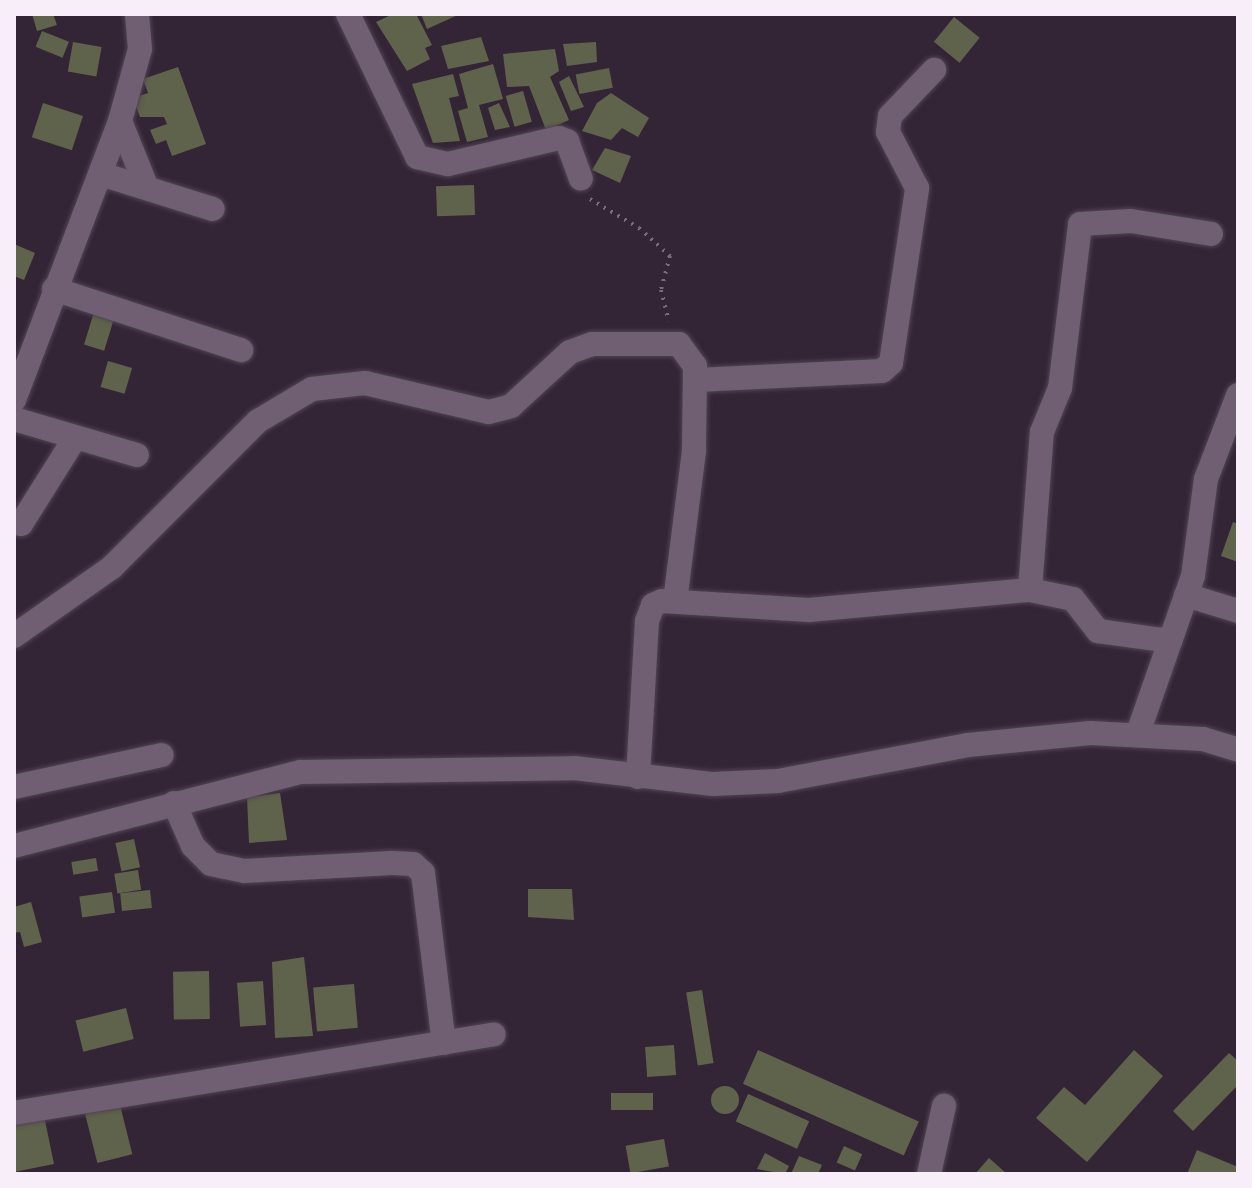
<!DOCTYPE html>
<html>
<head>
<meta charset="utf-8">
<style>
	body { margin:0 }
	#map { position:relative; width:1252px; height:1188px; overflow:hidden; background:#342536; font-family:Lato,sans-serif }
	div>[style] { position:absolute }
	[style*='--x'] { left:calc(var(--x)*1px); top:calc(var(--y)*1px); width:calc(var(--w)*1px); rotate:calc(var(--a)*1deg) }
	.building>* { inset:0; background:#60634b; transform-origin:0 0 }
	.round { border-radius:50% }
	.path>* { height:4px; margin-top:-2px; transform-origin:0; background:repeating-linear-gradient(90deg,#7a6d7c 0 2px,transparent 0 8px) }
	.roads { filter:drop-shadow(0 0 2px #504453) drop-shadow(0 0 2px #504453) }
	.minor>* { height:24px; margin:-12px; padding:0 12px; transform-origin:12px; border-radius:12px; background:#705f73 }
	span { translate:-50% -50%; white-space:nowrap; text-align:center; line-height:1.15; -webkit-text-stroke:8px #2a1c2c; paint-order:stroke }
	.frame { position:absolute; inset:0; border:16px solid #f8eefa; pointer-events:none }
</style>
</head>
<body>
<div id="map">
	<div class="building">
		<div style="clip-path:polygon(32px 14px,53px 14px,57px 25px,37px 31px)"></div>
		<div style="clip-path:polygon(393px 14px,416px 14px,432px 45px,425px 48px,430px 59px,407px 71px,376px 22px)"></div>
		<div style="clip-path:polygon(421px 14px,460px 14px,427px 29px)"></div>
		<div style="left:954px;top:17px;width:33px;height:32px;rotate:39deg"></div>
		<div style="left:42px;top:31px;width:29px;height:17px;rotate:22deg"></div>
		<div style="clip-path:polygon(481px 37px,489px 61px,448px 69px,441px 46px)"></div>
		<div style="left:73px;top:42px;width:29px;height:30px;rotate:10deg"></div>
		<div style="clip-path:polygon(596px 42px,597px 62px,567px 66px,563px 44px)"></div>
		<div style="clip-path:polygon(555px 49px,559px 71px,550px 77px,569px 120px,546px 130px,529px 86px,507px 87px,503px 54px)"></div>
		<div style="clip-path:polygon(493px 64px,503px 99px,479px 105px,488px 137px,467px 142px,458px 111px,468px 108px,459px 74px)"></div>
		<div style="clip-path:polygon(178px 67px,206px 144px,172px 156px,166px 140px,156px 144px,150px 130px,167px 124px,164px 117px,140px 117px,133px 98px,148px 93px,143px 79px)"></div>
		<div style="left:609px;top:68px;width:20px;height:34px;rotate:79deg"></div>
		<div style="clip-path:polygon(453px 74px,459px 96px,449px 98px,460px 141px,433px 143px,412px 84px)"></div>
		<div style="clip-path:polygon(569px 76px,584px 107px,571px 111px,559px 82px)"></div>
		<div style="left:523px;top:91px;width:32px;height:18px;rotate:74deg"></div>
		<div style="clip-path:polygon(611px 93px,649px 118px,638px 137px,622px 128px,611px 140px,582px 131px,597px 103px)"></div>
		<div style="left:43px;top:103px;width:42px;height:36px;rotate:18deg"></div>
		<div style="clip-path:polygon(499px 103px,510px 127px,495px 130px,488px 108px)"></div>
		<div style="clip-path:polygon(605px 148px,631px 156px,620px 183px,592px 170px)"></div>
		<div style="left:474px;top:185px;width:30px;height:38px;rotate:88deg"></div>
		<div style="clip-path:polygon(14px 244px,35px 253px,24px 280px,14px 276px)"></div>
		<div style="left:94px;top:312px;width:21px;height:34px;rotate:17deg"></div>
		<div style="left:108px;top:361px;width:25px;height:27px;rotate:16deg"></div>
		<div style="clip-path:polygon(1233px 522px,1238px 524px,1238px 562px,1221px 556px)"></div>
		<div style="clip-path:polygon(280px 793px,287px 840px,249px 843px,247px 797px)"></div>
		<div style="left:134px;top:839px;width:29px;height:19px;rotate:78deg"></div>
		<div style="left:96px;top:858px;width:13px;height:25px;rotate:81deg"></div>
		<div style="left:138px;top:870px;width:20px;height:24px;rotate:81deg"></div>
		<div style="clip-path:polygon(528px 889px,572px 889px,574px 920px,528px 917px)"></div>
		<div style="left:150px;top:890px;width:18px;height:30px;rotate:84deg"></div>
		<div style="left:112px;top:892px;width:21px;height:33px;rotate:82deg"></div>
		<div style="clip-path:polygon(31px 902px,42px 942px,24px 947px,20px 932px,14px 933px,14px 907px)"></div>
		<div style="clip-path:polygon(304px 957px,313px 1036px,275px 1038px,272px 962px)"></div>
		<div style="left:209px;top:971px;width:48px;height:36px;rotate:89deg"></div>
		<div style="left:263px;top:981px;width:44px;height:26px;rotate:86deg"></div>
		<div style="left:354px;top:984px;width:44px;height:41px;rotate:85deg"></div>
		<div style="left:702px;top:990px;width:74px;height:16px;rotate:81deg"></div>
		<div style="left:126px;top:1008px;width:32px;height:52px;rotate:76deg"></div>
		<div style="left:674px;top:1045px;width:30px;height:29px;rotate:86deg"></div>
		<div style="left:758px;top:1050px;width:176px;height:37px;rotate:24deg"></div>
		<div style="clip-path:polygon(1134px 1050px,1163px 1076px,1087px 1162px,1036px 1118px,1064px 1087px,1085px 1105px)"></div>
		<div style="clip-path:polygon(1229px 1053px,1238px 1061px,1238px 1085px,1193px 1131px,1173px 1111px)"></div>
		<div class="round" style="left:711px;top:1086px;width:28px;height:28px"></div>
		<div style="left:653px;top:1093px;width:17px;height:42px;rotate:90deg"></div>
		<div style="left:748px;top:1094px;width:67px;height:30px;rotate:24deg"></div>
		<div style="left:119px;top:1101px;width:55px;height:36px;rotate:76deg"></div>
		<div style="clip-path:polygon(43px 1111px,54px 1164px,14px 1172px,14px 1116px)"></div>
		<div style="left:664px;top:1139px;width:28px;height:39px;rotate:80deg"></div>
		<div style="left:844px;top:1146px;width:20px;height:18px;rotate:24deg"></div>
		<div style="clip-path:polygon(1197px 1150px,1238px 1167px,1238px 1174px,1187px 1174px)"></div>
		<div style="clip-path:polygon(765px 1153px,789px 1166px,785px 1174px,757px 1169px)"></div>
		<div style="clip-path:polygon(799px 1156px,822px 1165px,818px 1174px,791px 1174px)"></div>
		<div style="clip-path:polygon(989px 1158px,1007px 1174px,975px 1174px)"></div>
	</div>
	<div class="path">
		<div style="--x:590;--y:199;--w:57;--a:30.6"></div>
		<div style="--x:639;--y:228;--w:42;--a:42.1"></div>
		<div style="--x:670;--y:256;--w:35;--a:105"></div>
		<div style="--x:661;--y:290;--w:32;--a:76"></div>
	</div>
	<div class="roads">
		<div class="minor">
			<div style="--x:348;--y:14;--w:159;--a:64.2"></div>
			<div style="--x:417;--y:157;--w:32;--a:13"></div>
			<div style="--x:448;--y:164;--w:114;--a:-13.2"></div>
			<div style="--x:559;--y:138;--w:9;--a:21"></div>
			<div style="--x:567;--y:141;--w:40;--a:69.8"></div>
			<div style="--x:120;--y:121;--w:72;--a:68.1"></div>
			<div style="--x:101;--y:174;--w:117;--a:17.4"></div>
			<div style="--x:54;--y:289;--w:197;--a:18.1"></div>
			<div style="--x:697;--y:380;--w:185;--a:-2.8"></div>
			<div style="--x:882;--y:371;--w:12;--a:-42"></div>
			<div style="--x:891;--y:363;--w:177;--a:-81.5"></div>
			<div style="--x:917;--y:188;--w:63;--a:-117.4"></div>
			<div style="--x:888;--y:132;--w:16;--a:-83"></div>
			<div style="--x:890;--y:116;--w:64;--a:-46.3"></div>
			<div style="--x:14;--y:400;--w:298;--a:-69.2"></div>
			<div style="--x:120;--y:121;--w:75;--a:-74.5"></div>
			<div style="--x:140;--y:49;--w:35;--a:-95"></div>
			<div style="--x:14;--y:419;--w:128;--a:16.3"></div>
			<div style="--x:21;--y:524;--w:102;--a:-57.9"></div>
			<div style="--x:1030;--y:590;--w:158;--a:-85.7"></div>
			<div style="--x:1042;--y:432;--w:48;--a:-67.8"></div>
			<div style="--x:1060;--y:388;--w:165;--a:-83"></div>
			<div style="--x:1080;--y:224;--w:51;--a:-3.4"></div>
			<div style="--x:1131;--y:221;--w:81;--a:9.2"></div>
			<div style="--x:1186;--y:595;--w:54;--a:17.1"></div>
			<div style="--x:14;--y:636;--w:120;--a:-35.1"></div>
			<div style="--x:112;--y:567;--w:206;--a:-45"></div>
			<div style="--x:258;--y:421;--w:63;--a:-30.7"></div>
			<div style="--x:312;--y:389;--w:53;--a:-6.5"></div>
			<div style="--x:365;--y:383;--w:127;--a:13.2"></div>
			<div style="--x:489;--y:412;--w:23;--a:-15"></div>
			<div style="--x:511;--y:406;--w:80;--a:-42.5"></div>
			<div style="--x:570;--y:352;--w:23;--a:-20"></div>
			<div style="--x:592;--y:344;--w:87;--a:0"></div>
			<div style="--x:679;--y:344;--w:27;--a:54"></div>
			<div style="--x:695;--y:366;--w:85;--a:90.7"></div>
			<div style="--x:694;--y:451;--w:151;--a:97.2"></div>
			<div style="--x:1138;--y:733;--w:166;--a:-70.7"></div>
			<div style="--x:1193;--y:576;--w:98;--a:-82.4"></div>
			<div style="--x:1206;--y:479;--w:90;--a:-69.1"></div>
			<div style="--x:638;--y:777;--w:156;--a:-86.7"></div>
			<div style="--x:647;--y:621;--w:17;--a:-69"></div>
			<div style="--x:653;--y:605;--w:10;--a:-24"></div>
			<div style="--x:662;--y:601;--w:147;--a:3.5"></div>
			<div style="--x:809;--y:610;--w:222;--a:-5.2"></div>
			<div style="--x:1030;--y:590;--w:44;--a:11.8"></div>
			<div style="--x:1073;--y:599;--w:41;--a:52"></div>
			<div style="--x:1098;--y:631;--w:73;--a:7.9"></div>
			<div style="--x:14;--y:787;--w:151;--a:-12.2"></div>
			<div style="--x:174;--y:803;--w:47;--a:66.2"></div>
			<div style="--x:193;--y:846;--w:25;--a:45"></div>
			<div style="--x:211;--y:864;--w:34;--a:12"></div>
			<div style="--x:244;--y:871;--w:148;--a:-3.1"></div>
			<div style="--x:392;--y:863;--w:21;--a:3"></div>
			<div style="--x:413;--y:864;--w:13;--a:42"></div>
			<div style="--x:423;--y:873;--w:171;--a:83"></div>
			<div style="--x:14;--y:846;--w:296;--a:-14.5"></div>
			<div style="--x:301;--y:772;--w:273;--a:-0.8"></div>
			<div style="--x:574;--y:768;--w:140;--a:6.6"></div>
			<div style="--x:713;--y:784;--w:65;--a:-2.6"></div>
			<div style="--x:778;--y:781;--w:193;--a:-10.7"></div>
			<div style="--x:968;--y:745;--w:123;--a:-5.6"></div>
			<div style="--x:1090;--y:733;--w:113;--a:3"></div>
			<div style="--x:1203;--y:739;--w:37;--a:17"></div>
			<div style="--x:14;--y:1113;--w:486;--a:-9.3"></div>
			<div style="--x:929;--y:1174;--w:70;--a:-77.6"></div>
		</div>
	</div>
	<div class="frame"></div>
</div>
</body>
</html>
